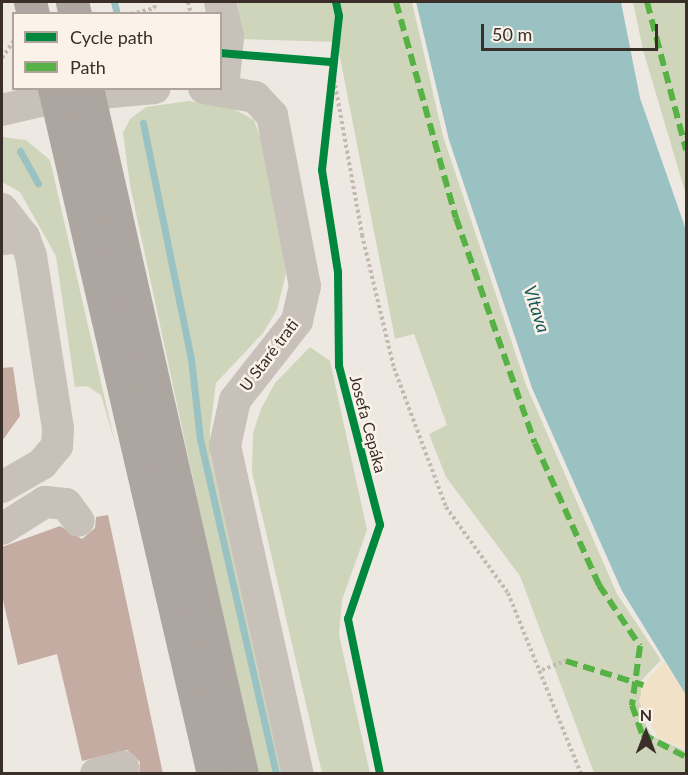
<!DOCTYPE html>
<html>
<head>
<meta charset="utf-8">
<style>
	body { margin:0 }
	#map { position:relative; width:688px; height:775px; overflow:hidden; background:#eee8e2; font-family:Lato,sans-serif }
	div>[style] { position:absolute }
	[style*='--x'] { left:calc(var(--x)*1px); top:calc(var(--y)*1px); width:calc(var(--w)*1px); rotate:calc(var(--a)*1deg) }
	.green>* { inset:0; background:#cfd5ba }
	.sand>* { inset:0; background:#f1e1c6 }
	.water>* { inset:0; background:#9bc2c2 }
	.stream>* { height:7px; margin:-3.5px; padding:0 3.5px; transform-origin:3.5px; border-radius:3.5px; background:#9bc2c2 }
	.building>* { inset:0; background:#c4aca2 }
	.path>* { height:4px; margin-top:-2px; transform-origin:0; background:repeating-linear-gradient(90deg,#c1b9b2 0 3px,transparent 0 6px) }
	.minor>* { height:32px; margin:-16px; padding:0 16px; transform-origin:16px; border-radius:16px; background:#c8c1ba }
	.major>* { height:33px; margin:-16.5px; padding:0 16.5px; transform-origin:16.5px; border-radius:16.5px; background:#ada59f }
	.quiet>* { height:6px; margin-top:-3px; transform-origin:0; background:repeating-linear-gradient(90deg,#56b245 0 12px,transparent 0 18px) }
	.cycleway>* { height:8px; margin:-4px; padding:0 4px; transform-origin:4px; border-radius:4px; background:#00873e }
	span { translate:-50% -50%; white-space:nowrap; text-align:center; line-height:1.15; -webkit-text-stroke:5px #fbf3e9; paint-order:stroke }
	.street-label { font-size:16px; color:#3a2e28 }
	.water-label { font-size:18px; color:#195a5f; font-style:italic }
	.frame { position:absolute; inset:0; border:3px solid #3a2e28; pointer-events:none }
	.legend { position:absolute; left:12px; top:12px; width:210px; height:78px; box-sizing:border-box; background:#fbf3e9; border:2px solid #aea49c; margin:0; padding:8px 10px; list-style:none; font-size:18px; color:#3a2e28 }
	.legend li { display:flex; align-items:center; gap:12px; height:30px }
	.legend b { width:30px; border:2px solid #aea49c }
	.north { position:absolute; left:616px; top:703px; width:60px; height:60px; -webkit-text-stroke:4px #fbf3e9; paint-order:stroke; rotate:0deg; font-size:16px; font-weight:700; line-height:24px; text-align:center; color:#3a2e28 }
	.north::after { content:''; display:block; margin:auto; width:21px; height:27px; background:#3a2e28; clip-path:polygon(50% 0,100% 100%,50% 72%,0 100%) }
	.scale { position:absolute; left:481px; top:24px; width:177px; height:27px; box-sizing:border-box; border:3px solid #3a2e28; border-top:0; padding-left:8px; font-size:18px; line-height:21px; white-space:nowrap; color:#3a2e28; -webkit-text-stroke:4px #fbf3e9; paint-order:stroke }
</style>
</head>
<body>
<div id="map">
	<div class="green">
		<div style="clip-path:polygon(237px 2px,412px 2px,443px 136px,526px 385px,617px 594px,661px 660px,641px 681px,641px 716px,652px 736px,686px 751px,686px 773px,594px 773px,520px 576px,446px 477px,429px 434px,447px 425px,414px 334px,395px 339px,337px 42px,242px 39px)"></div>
		<div style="clip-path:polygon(633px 2px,686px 2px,686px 195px,643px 50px)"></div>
		<div style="clip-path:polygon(189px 101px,230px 107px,254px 120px,265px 151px,286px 273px,277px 310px,263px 333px,216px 383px,210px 430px,210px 455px,288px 773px,256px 773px,130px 185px,123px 133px,130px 119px,146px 107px)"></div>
		<div style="clip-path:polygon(2px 137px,26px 140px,50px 160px,115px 443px,101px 395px,87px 386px,75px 387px,56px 256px,20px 192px,2px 182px)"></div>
		<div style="clip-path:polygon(310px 347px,330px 361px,367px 530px,342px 600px,339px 635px,370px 773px,322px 773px,252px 472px,253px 433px,261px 409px,275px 383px)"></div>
	</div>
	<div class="sand">
		<div style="clip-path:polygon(664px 661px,686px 695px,686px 749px,658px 738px,639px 702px,643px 685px)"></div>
	</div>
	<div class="water">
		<div style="clip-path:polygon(416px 2px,621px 2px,640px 98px,686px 230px,686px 695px,622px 591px,532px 388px,449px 140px)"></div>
	</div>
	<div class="stream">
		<div style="--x:114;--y:2;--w:12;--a:76"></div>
		<div style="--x:143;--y:123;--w:241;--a:78.5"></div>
		<div style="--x:191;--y:359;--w:81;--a:83.6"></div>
		<div style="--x:200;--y:439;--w:344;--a:77.2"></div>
		<div style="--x:20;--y:151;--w:37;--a:61"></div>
	</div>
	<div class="building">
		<div style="clip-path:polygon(13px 367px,20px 416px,2px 441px,2px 368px)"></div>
		<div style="clip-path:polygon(108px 515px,163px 774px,139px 774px,140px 762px,127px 750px,82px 761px,57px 654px,18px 665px,2px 596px,2px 547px,60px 526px,82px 539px,95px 528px,96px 517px)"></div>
	</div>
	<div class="path">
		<div style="--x:188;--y:2;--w:12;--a:76"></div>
		<div style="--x:131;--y:14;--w:25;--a:-14"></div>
		<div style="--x:155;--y:8;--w:6;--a:-108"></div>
		<div style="--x:2;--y:58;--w:22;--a:-56"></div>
		<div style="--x:331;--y:62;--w:176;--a:79.8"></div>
		<div style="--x:362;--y:235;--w:137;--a:76.5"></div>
		<div style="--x:394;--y:368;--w:148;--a:69.5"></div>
		<div style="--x:446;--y:507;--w:106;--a:54.2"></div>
		<div style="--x:508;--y:593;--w:195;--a:68"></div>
		<div style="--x:542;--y:670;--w:26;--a:-21"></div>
	</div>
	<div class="minor">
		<div style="--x:220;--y:2;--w:36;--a:77"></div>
		<div style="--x:228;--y:37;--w:52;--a:95.5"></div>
		<div style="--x:204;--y:88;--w:52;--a:10"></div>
		<div style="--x:255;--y:97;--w:25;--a:47"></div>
		<div style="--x:272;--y:115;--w:174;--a:79.1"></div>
		<div style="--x:305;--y:286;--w:36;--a:103"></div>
		<div style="--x:297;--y:321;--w:100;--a:128.1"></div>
		<div style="--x:235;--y:400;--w:47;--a:102.3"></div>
		<div style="--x:225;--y:446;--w:336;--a:77.5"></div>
		<div style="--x:2;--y:110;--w:57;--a:-13.3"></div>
		<div style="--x:57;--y:97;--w:98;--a:-5.2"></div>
		<div style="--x:2;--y:209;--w:36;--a:52"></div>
		<div style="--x:2;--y:239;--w:22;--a:-5"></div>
		<div style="--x:24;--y:237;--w:20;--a:70"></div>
		<div style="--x:31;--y:256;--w:175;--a:81.1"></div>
		<div style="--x:58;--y:429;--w:17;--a:93"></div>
		<div style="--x:57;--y:446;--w:23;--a:130"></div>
		<div style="--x:42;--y:464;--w:46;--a:150.1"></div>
		<div style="--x:2;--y:529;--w:51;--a:-32.1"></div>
		<div style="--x:45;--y:502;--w:21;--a:5"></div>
		<div style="--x:66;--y:504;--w:21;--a:53"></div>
		<div style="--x:96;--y:774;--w:28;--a:-15"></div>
	</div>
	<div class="major">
		<div style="--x:30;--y:2;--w:12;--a:76"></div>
		<div style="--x:72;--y:2;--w:12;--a:76"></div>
		<div style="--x:54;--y:88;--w:704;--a:76.95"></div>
		<div style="--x:87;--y:88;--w:703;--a:77.27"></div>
	</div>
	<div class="quiet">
		<div style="--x:396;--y:2;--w:224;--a:74.5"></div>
		<div style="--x:456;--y:218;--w:238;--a:70.7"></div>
		<div style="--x:535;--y:443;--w:156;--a:65.7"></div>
		<div style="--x:599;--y:585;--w:73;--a:56.1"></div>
		<div style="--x:640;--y:646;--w:60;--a:97.7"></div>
		<div style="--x:632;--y:705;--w:31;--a:71"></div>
		<div style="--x:642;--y:734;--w:50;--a:27.6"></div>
		<div style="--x:647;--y:2;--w:153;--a:75.2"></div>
		<div style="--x:566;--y:661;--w:81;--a:17.3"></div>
	</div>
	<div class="cycleway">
		<div style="--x:336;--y:2;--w:14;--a:78"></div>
		<div style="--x:339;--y:16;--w:155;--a:96.3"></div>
		<div style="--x:322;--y:170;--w:103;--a:81.1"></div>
		<div style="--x:338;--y:272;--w:94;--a:89.4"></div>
		<div style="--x:339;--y:366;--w:164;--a:75.5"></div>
		<div style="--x:380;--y:525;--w:99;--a:108.8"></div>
		<div style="--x:348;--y:619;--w:158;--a:78.3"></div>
		<div style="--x:220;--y:53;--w:111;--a:4.6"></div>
	</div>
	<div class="street-label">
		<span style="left:269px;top:355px;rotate:-53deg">U Staré trati</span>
		<span style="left:368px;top:424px;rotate:75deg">Josefa Cepáka</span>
	</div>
	<div class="water-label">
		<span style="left:537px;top:309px;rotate:72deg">Vltava</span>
	</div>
	<div class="frame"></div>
	<ul class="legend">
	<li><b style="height:8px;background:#00873e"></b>Cycle path</li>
	<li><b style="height:8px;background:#56b245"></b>Path</li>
	</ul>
	<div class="north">N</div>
	<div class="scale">50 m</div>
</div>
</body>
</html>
